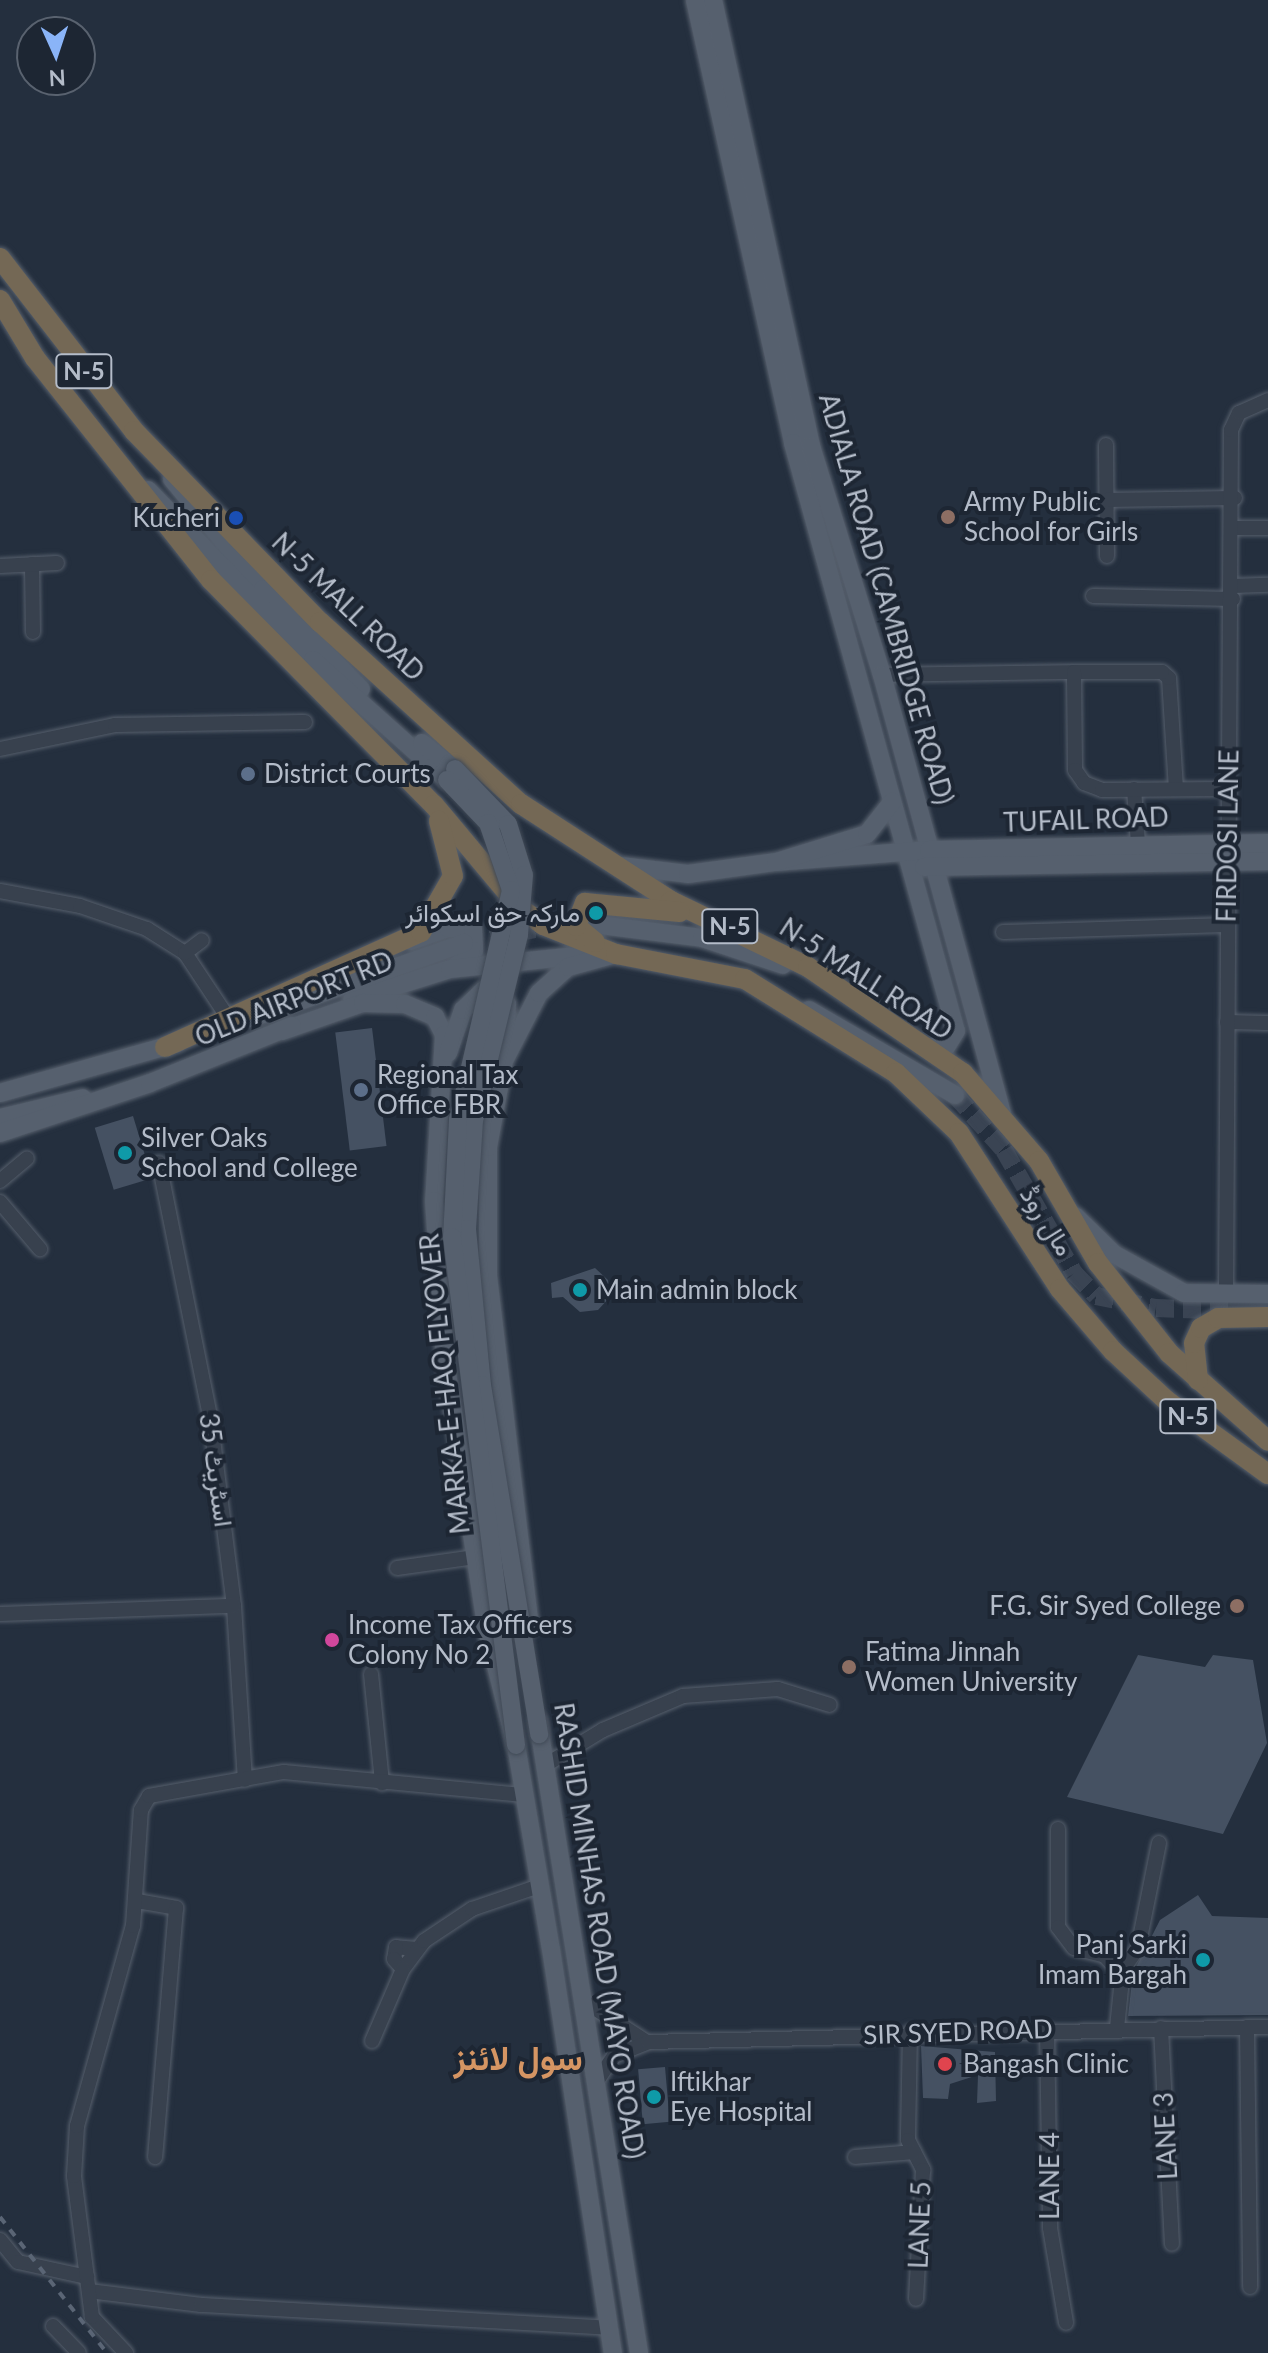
<!DOCTYPE html>
<html>
<head>
<meta charset="utf-8">
<style>
	body { margin:0 }
	#map { position:relative; width:1268px; height:2353px; overflow:hidden; background:#242f3e; font-family:Lato,Vazirmatn,sans-serif }
	div>[style] { position:absolute }
	[style*='--x'] { left:calc(var(--x)*1px); top:calc(var(--y)*1px); width:calc(var(--w)*1px); rotate:calc(var(--a)*1deg) }
	.building>* { inset:0; background:#455162; transform-origin:0 0 }
	.major-tunnel>* { height:18px; margin-top:-9px; transform-origin:0; background:repeating-linear-gradient(90deg,#3a4453 0 18px,transparent 0 27px) }
	.roads { filter:drop-shadow(0 0 2px #565f6c) drop-shadow(0 0 2px #565f6c) }
	.minor>* { height:14px; margin:-7px; padding:0 7px; transform-origin:7px; border-radius:7px; background:#38414e }
	.major>* { height:18px; margin:-9px; padding:0 9px; transform-origin:9px; border-radius:9px; background:#56606e }
	.highway>* { height:20px; margin:-10px; padding:0 10px; transform-origin:10px; border-radius:10px; background:#746855 }
	.rail>* { height:4px; margin-top:-2px; transform-origin:0; background:repeating-linear-gradient(90deg,#5a6575 0 8px,transparent 0 16px) }
	.bridges { filter:drop-shadow(0 0 2px #414a57) drop-shadow(0 0 2px #414a57) }
	.major-bridge>* { height:18px; margin:-9px; padding:0 9px; transform-origin:9px; border-radius:9px; background:#56606e }
	.dots>* { width:22px; height:22px; translate:-50% -50%; box-sizing:border-box; border:4px solid #1d2633; border-radius:50% }
	span { translate:-50% -50%; white-space:nowrap; text-align:center; line-height:1.15; -webkit-text-stroke:8px #1d2633; paint-order:stroke }
	.shield-label span { padding:2px 6px; background:#1d2633; border:2px solid; border-radius:6px; -webkit-text-stroke-width:0 }
	.shield-label { font-size:24px; color:#b4bcc9; font-weight:700 }
	.poi-label { font-size:26px; color:#b4bcc9 }
	.left { translate:0 -50%; text-align:left }
	.right { translate:-100% -50%; text-align:right }
	.street-label { font-size:26px; color:#b4bcc9 }
	.district-label { font-size:34px; color:#d59563; font-weight:700 }
	.north { position:absolute; left:16px; top:16px; width:80px; height:80px; box-sizing:border-box; background:#1d2633; border:2px solid #59626f; border-radius:50%; rotate:177deg; font-size:22px; font-weight:700; line-height:32px; text-align:center; color:#b4bcc9 }
	.north::after { content:''; display:block; margin:auto; width:28px; height:36px; background:#8ab4f8; clip-path:polygon(50% 0,100% 100%,50% 72%,0 100%) }
</style>
</head>
<body>
<div id="map">
	<div class="building">
		<div style="left:372px;top:1028px;width:119px;height:37px;rotate:83deg"></div>
		<div style="left:133px;top:1116px;width:65px;height:40px;rotate:73deg"></div>
		<div style="clip-path:polygon(595px 1268px,608px 1280px,610px 1297px,598px 1310px,580px 1312px,563px 1297px,552px 1298px,551px 1283px)"></div>
		<div style="clip-path:polygon(1138px 1655px,1205px 1667px,1213px 1655px,1253px 1660px,1267px 1743px,1223px 1834px,1067px 1797px)"></div>
		<div style="clip-path:polygon(1198px 1895px,1212px 1916px,1268px 1918px,1268px 2015px,1128px 2016px,1133px 1973px,1160px 1920px)"></div>
		<div style="clip-path:polygon(921px 2046px,995px 2052px,996px 2101px,977px 2103px,978px 2075px,950px 2084px,948px 2099px,923px 2098px)"></div>
		<div style="left:665px;top:2067px;width:55px;height:27px;rotate:85deg"></div>
	</div>
	<div class="major-tunnel">
		<div style="--x:464;--y:943;--w:93;--a:-11.2"></div>
		<div style="--x:955;--y:1095;--w:74;--a:48.3"></div>
		<div style="--x:1004;--y:1150;--w:142;--a:60.4"></div>
		<div style="--x:1074;--y:1273;--w:32;--a:46"></div>
		<div style="--x:1096;--y:1296;--w:61;--a:11.3"></div>
		<div style="--x:1156;--y:1308;--w:77;--a:2.2"></div>
	</div>
	<div class="roads">
		<div class="minor">
			<div style="--x:1106;--y:445;--w:111;--a:89.5"></div>
			<div style="--x:1106;--y:500;--w:129;--a:-0.9"></div>
			<div style="--x:1234;--y:528;--w:34;--a:0"></div>
			<div style="--x:32;--y:564;--w:68;--a:89.2"></div>
			<div style="--x:0;--y:566;--w:57;--a:-3"></div>
			<div style="--x:1233;--y:586;--w:35;--a:-2"></div>
			<div style="--x:1093;--y:596;--w:140;--a:1.2"></div>
			<div style="--x:882;--y:675;--w:192;--a:-0.9"></div>
			<div style="--x:0;--y:749;--w:117;--a:-11.8"></div>
			<div style="--x:115;--y:725;--w:190;--a:-0.9"></div>
			<div style="--x:1134;--y:789;--w:55;--a:85.8"></div>
			<div style="--x:1176;--y:789;--w:111;--a:-93.6"></div>
			<div style="--x:1169;--y:678;--w:9;--a:-139"></div>
			<div style="--x:1162;--y:672;--w:88;--a:180"></div>
			<div style="--x:1074;--y:672;--w:98;--a:89.4"></div>
			<div style="--x:1075;--y:770;--w:16;--a:55"></div>
			<div style="--x:1084;--y:783;--w:19;--a:21"></div>
			<div style="--x:1102;--y:790;--w:126;--a:-0.5"></div>
			<div style="--x:0;--y:891;--w:81;--a:10.6"></div>
			<div style="--x:80;--y:906;--w:71;--a:18.9"></div>
			<div style="--x:147;--y:929;--w:45;--a:32.3"></div>
			<div style="--x:185;--y:953;--w:74;--a:56.5"></div>
			<div style="--x:1003;--y:932;--w:224;--a:-1.8"></div>
			<div style="--x:185;--y:953;--w:21;--a:-37"></div>
			<div style="--x:1227;--y:1022;--w:41;--a:1.4"></div>
			<div style="--x:159;--y:1163;--w:258;--a:78.6"></div>
			<div style="--x:210;--y:1416;--w:192;--a:82.8"></div>
			<div style="--x:234;--y:1606;--w:174;--a:86.4"></div>
			<div style="--x:0;--y:1181;--w:35;--a:-40"></div>
			<div style="--x:0;--y:1202;--w:62;--a:49.6"></div>
			<div style="--x:1226;--y:1293;--w:863;--a:-89.67"></div>
			<div style="--x:1231;--y:430;--w:19;--a:-65"></div>
			<div style="--x:1239;--y:413;--w:32;--a:-24"></div>
			<div style="--x:397;--y:1568;--w:79;--a:-8"></div>
			<div style="--x:0;--y:1614;--w:234;--a:-2"></div>
			<div style="--x:371;--y:1674;--w:110;--a:84.2"></div>
			<div style="--x:544;--y:1766;--w:69;--a:-31.4"></div>
			<div style="--x:603;--y:1730;--w:87;--a:-23"></div>
			<div style="--x:683;--y:1696;--w:95;--a:-4.2"></div>
			<div style="--x:778;--y:1689;--w:54;--a:17.1"></div>
			<div style="--x:1058;--y:1829;--w:98;--a:90"></div>
			<div style="--x:1058;--y:1927;--w:26;--a:53"></div>
			<div style="--x:1074;--y:1948;--w:32;--a:14"></div>
			<div style="--x:1105;--y:1956;--w:24;--a:48"></div>
			<div style="--x:137;--y:1901;--w:40;--a:10"></div>
			<div style="--x:176;--y:1908;--w:250;--a:94.8"></div>
			<div style="--x:417;--y:1949;--w:21;--a:-175"></div>
			<div style="--x:396;--y:1947;--w:12;--a:99"></div>
			<div style="--x:394;--y:1959;--w:13;--a:48"></div>
			<div style="--x:403;--y:1969;--w:35;--a:-53"></div>
			<div style="--x:424;--y:1941;--w:58;--a:-33.7"></div>
			<div style="--x:472;--y:1909;--w:71;--a:-18.9"></div>
			<div style="--x:582;--y:2000;--w:77;--a:32.9"></div>
			<div style="--x:1247;--y:2027;--w:260;--a:89.3"></div>
			<div style="--x:1117;--y:2028;--w:59;--a:-84.2"></div>
			<div style="--x:1123;--y:1969;--w:26;--a:-54"></div>
			<div style="--x:1138;--y:1948;--w:107;--a:-78.7"></div>
			<div style="--x:1161;--y:2028;--w:216;--a:87.1"></div>
			<div style="--x:1047;--y:2029;--w:199;--a:89.1"></div>
			<div style="--x:1050;--y:2228;--w:96;--a:80.4"></div>
			<div style="--x:910;--y:2032;--w:108;--a:91.1"></div>
			<div style="--x:908;--y:2140;--w:34;--a:63"></div>
			<div style="--x:923;--y:2170;--w:129;--a:93.1"></div>
			<div style="--x:372;--y:2041;--w:78;--a:-66.7"></div>
			<div style="--x:595;--y:2084;--w:34;--a:-56"></div>
			<div style="--x:614;--y:2056;--w:37;--a:-22"></div>
			<div style="--x:648;--y:2042;--w:620;--a:-1.39"></div>
			<div style="--x:855;--y:2157;--w:59;--a:-4.8"></div>
			<div style="--x:0;--y:2240;--w:28;--a:51"></div>
			<div style="--x:18;--y:2262;--w:71;--a:12.3"></div>
			<div style="--x:89;--y:2291;--w:113;--a:7.1"></div>
			<div style="--x:201;--y:2305;--w:410;--a:3.2"></div>
			<div style="--x:53;--y:2326;--w:37;--a:46"></div>
			<div style="--x:126;--y:2353;--w:50;--a:-133.4"></div>
			<div style="--x:92;--y:2317;--w:142;--a:-97.3"></div>
			<div style="--x:74;--y:2176;--w:50;--a:-86.6"></div>
			<div style="--x:77;--y:2126;--w:208;--a:-74.4"></div>
			<div style="--x:133;--y:1926;--w:116;--a:-86.1"></div>
			<div style="--x:141;--y:1810;--w:16;--a:-60"></div>
			<div style="--x:149;--y:1796;--w:137;--a:-10.1"></div>
			<div style="--x:284;--y:1772;--w:241;--a:5.5"></div>
		</div>
		<div class="major">
			<div style="--x:695;--y:0;--w:454;--a:77.5"></div>
			<div style="--x:793;--y:443;--w:610;--a:74.51"></div>
			<div style="--x:956;--y:1031;--w:19;--a:122"></div>
			<div style="--x:946;--y:1047;--w:21;--a:180"></div>
			<div style="--x:713;--y:0;--w:457;--a:77.6"></div>
			<div style="--x:811;--y:446;--w:240;--a:72.8"></div>
			<div style="--x:882;--y:675;--w:455;--a:74.7"></div>
			<div style="--x:172;--y:479;--w:143;--a:50.4"></div>
			<div style="--x:263;--y:589;--w:140;--a:45.6"></div>
			<div style="--x:148;--y:490;--w:237;--a:45.9"></div>
			<div style="--x:313;--y:660;--w:180;--a:41.8"></div>
			<div style="--x:422;--y:743;--w:42;--a:38.2"></div>
			<div style="--x:776;--y:862;--w:153;--a:-4.5"></div>
			<div style="--x:929;--y:850;--w:339;--a:-1.2"></div>
			<div style="--x:621;--y:866;--w:67;--a:6.8"></div>
			<div style="--x:688;--y:874;--w:89;--a:-7.8"></div>
			<div style="--x:776;--y:862;--w:95;--a:-17.1"></div>
			<div style="--x:867;--y:834;--w:41;--a:-52"></div>
			<div style="--x:924;--y:867;--w:344;--a:-1"></div>
			<div style="--x:584;--y:923;--w:119;--a:7.2"></div>
			<div style="--x:702;--y:938;--w:85;--a:18.4"></div>
			<div style="--x:411;--y:941;--w:39;--a:-19"></div>
			<div style="--x:448;--y:928;--w:25;--a:2"></div>
			<div style="--x:473;--y:929;--w:22;--a:87"></div>
			<div style="--x:474;--y:951;--w:27;--a:141"></div>
			<div style="--x:352;--y:1000;--w:103;--a:-17.6"></div>
			<div style="--x:450;--y:969;--w:136;--a:-5.9"></div>
			<div style="--x:809;--y:1010;--w:169;--a:30.2"></div>
			<div style="--x:252;--y:1018;--w:225;--a:-19.5"></div>
			<div style="--x:282;--y:1031;--w:86;--a:-19.1"></div>
			<div style="--x:363;--y:1003;--w:42;--a:1.4"></div>
			<div style="--x:405;--y:1004;--w:33;--a:23"></div>
			<div style="--x:435;--y:1017;--w:20;--a:63"></div>
			<div style="--x:444;--y:1035;--w:166;--a:93.4"></div>
			<div style="--x:434;--y:1201;--w:159;--a:86"></div>
			<div style="--x:445;--y:1360;--w:269;--a:81.2"></div>
			<div style="--x:486;--y:1626;--w:123;--a:75.9"></div>
			<div style="--x:516;--y:1745;--w:207;--a:80.3"></div>
			<div style="--x:551;--y:1949;--w:409;--a:81.3"></div>
			<div style="--x:448;--y:1053;--w:46;--a:-70.8"></div>
			<div style="--x:463;--y:1010;--w:29;--a:-44"></div>
			<div style="--x:484;--y:990;--w:12;--a:0"></div>
			<div style="--x:496;--y:990;--w:18;--a:52"></div>
			<div style="--x:507;--y:1004;--w:40;--a:91.4"></div>
			<div style="--x:0;--y:1093;--w:185;--a:-15.7"></div>
			<div style="--x:0;--y:1118;--w:85;--a:-13.5"></div>
			<div style="--x:0;--y:1133;--w:158;--a:-18.4"></div>
			<div style="--x:150;--y:1083;--w:153;--a:-21.9"></div>
			<div style="--x:1075;--y:1216;--w:54;--a:44.3"></div>
			<div style="--x:1114;--y:1254;--w:80;--a:29.1"></div>
			<div style="--x:1184;--y:1293;--w:84;--a:0.7"></div>
			<div style="--x:530;--y:1628;--w:353;--a:-96.8"></div>
			<div style="--x:488;--y:1278;--w:131;--a:-90"></div>
			<div style="--x:488;--y:1147;--w:87;--a:-79.5"></div>
			<div style="--x:504;--y:1061;--w:76;--a:-62.8"></div>
			<div style="--x:539;--y:993;--w:39;--a:-42"></div>
			<div style="--x:568;--y:967;--w:50;--a:-15.2"></div>
			<div style="--x:538;--y:1721;--w:640;--a:80.92"></div>
		</div>
		<div class="highway">
			<div style="--x:0;--y:258;--w:219;--a:52.2"></div>
			<div style="--x:134;--y:431;--w:267;--a:45.8"></div>
			<div style="--x:320;--y:622;--w:271;--a:42.2"></div>
			<div style="--x:521;--y:804;--w:179;--a:32.9"></div>
			<div style="--x:671;--y:901;--w:152;--a:25.7"></div>
			<div style="--x:808;--y:967;--w:188;--a:34.4"></div>
			<div style="--x:963;--y:1073;--w:116;--a:49.2"></div>
			<div style="--x:1039;--y:1161;--w:118;--a:60"></div>
			<div style="--x:1098;--y:1263;--w:115;--a:51.7"></div>
			<div style="--x:1169;--y:1353;--w:132;--a:41.6"></div>
			<div style="--x:0;--y:300;--w:68;--a:58.9"></div>
			<div style="--x:35;--y:358;--w:283;--a:51.6"></div>
			<div style="--x:211;--y:580;--w:317;--a:45.3"></div>
			<div style="--x:434;--y:805;--w:134;--a:50.1"></div>
			<div style="--x:520;--y:908;--w:29;--a:36"></div>
			<div style="--x:543;--y:925;--w:79;--a:21.7"></div>
			<div style="--x:616;--y:954;--w:131;--a:11"></div>
			<div style="--x:745;--y:979;--w:178;--a:31.9"></div>
			<div style="--x:896;--y:1073;--w:87;--a:43.6"></div>
			<div style="--x:959;--y:1133;--w:186;--a:57.1"></div>
			<div style="--x:1060;--y:1289;--w:82;--a:49.5"></div>
			<div style="--x:1113;--y:1351;--w:72;--a:42.8"></div>
			<div style="--x:1166;--y:1400;--w:126;--a:36"></div>
			<div style="--x:595;--y:942;--w:25;--a:-140"></div>
			<div style="--x:576;--y:926;--w:25;--a:-69"></div>
			<div style="--x:585;--y:903;--w:95;--a:5.4"></div>
			<div style="--x:165;--y:1047;--w:281;--a:-24.2"></div>
			<div style="--x:421;--y:932;--w:64;--a:-60.3"></div>
			<div style="--x:453;--y:876;--w:57;--a:-104.3"></div>
			<div style="--x:1198;--y:1380;--w:37;--a:-96"></div>
			<div style="--x:1194;--y:1343;--w:17;--a:-65"></div>
			<div style="--x:1201;--y:1328;--w:20;--a:-30"></div>
			<div style="--x:1218;--y:1318;--w:50;--a:-1.1"></div>
		</div>
	</div>
	<div class="rail">
		<div style="--x:0;--y:2217;--w:173;--a:51.8"></div>
	</div>
	<div class="bridges">
		<div class="major-bridge">
			<div style="--x:455;--y:769;--w:76;--a:46.1"></div>
			<div style="--x:508;--y:824;--w:53;--a:72.6"></div>
			<div style="--x:524;--y:875;--w:60;--a:94.8"></div>
			<div style="--x:519;--y:935;--w:191;--a:103.6"></div>
			<div style="--x:474;--y:1121;--w:108;--a:93.7"></div>
			<div style="--x:467;--y:1229;--w:157;--a:84.5"></div>
			<div style="--x:482;--y:1385;--w:354;--a:80.7"></div>
			<div style="--x:447;--y:780;--w:59;--a:46.4"></div>
			<div style="--x:488;--y:823;--w:71;--a:71.1"></div>
			<div style="--x:511;--y:890;--w:236;--a:103"></div>
			<div style="--x:458;--y:1120;--w:117;--a:92.9"></div>
			<div style="--x:452;--y:1237;--w:512;--a:82.82"></div>
		</div>
	</div>
	<div class="dots">
		<div style="left:948px;top:517px;background:#8d6e63"></div>
		<div style="left:236px;top:518px;background:#1a4fb4"></div>
		<div style="left:248px;top:774px;background:#5c6f8a"></div>
		<div style="left:596px;top:913px;background:#0f9aa8"></div>
		<div style="left:361px;top:1090px;background:#5c6f8a"></div>
		<div style="left:125px;top:1153px;background:#0f9aa8"></div>
		<div style="left:580px;top:1290px;background:#0f9aa8"></div>
		<div style="left:1237px;top:1606px;background:#8d6e63"></div>
		<div style="left:332px;top:1640px;background:#d1479c"></div>
		<div style="left:849px;top:1667px;background:#8d6e63"></div>
		<div style="left:1203px;top:1960px;background:#0f9aa8"></div>
		<div style="left:945px;top:2064px;background:#e0444e"></div>
		<div style="left:654px;top:2097px;background:#0f9aa8"></div>
	</div>
	<div class="shield-label">
		<span style="left:84px;top:371px">N-5</span>
		<span style="left:730px;top:926px">N-5</span>
		<span style="left:1188px;top:1416px">N-5</span>
	</div>
	<div class="poi-label">
		<span class="left" style="left:964px;top:517px">Army Public<br>School for Girls</span>
		<span class="right" style="left:220px;top:518px">Kucheri</span>
		<span class="left" style="left:264px;top:774px">District Courts</span>
		<span class="right" style="left:580px;top:913px">مارکہ حق اسکوائر</span>
		<span class="left" style="left:377px;top:1090px">Regional Tax<br>Office FBR</span>
		<span class="left" style="left:141px;top:1153px">Silver Oaks<br>School and College</span>
		<span class="left" style="left:596px;top:1290px">Main admin block</span>
		<span class="right" style="left:1221px;top:1606px">F.G. Sir Syed College</span>
		<span class="left" style="left:348px;top:1640px">Income Tax Officers<br>Colony No 2</span>
		<span class="left" style="left:865px;top:1667px">Fatima Jinnah<br>Women University</span>
		<span class="right" style="left:1187px;top:1960px">Panj Sarki<br>Imam Bargah</span>
		<span class="left" style="left:963px;top:2064px">Bangash Clinic</span>
		<span class="left" style="left:670px;top:2097px">Iftikhar<br>Eye Hospital</span>
	</div>
	<div class="street-label">
		<span style="left:886px;top:599px;rotate:74deg">ADIALA ROAD (CAMBRIDGE ROAD)</span>
		<span style="left:348px;top:607px;rotate:44deg">N-5 MALL ROAD</span>
		<span style="left:1086px;top:820px;rotate:-2deg">TUFAIL ROAD</span>
		<span style="left:1228px;top:836px;rotate:-89deg">FIRDOSI LANE</span>
		<span style="left:866px;top:979px;rotate:33deg">N-5 MALL ROAD</span>
		<span style="left:294px;top:999px;rotate:-22deg">OLD AIRPORT RD</span>
		<span style="left:1047px;top:1221px;rotate:58deg">مال روڈ</span>
		<span style="left:445px;top:1384px;rotate:-96deg">MARKA-E-HAQ FLYOVER</span>
		<span style="left:216px;top:1470px;rotate:82deg">اسٹریٹ 35</span>
		<span style="left:599px;top:1931px;rotate:81deg">RASHID MINHAS ROAD (MAYO ROAD)</span>
		<span style="left:958px;top:2032px;rotate:-2deg">SIR SYED ROAD</span>
		<span style="left:1166px;top:2136px;rotate:-93deg">LANE 3</span>
		<span style="left:1050px;top:2176px;rotate:-90deg">LANE 4</span>
		<span style="left:920px;top:2225px;rotate:-88deg">LANE 5</span>
	</div>
	<div class="district-label">
		<span style="left:518px;top:2057px">سول لائنز</span>
	</div>
	<div class="north">N</div>
</div>
</body>
</html>
